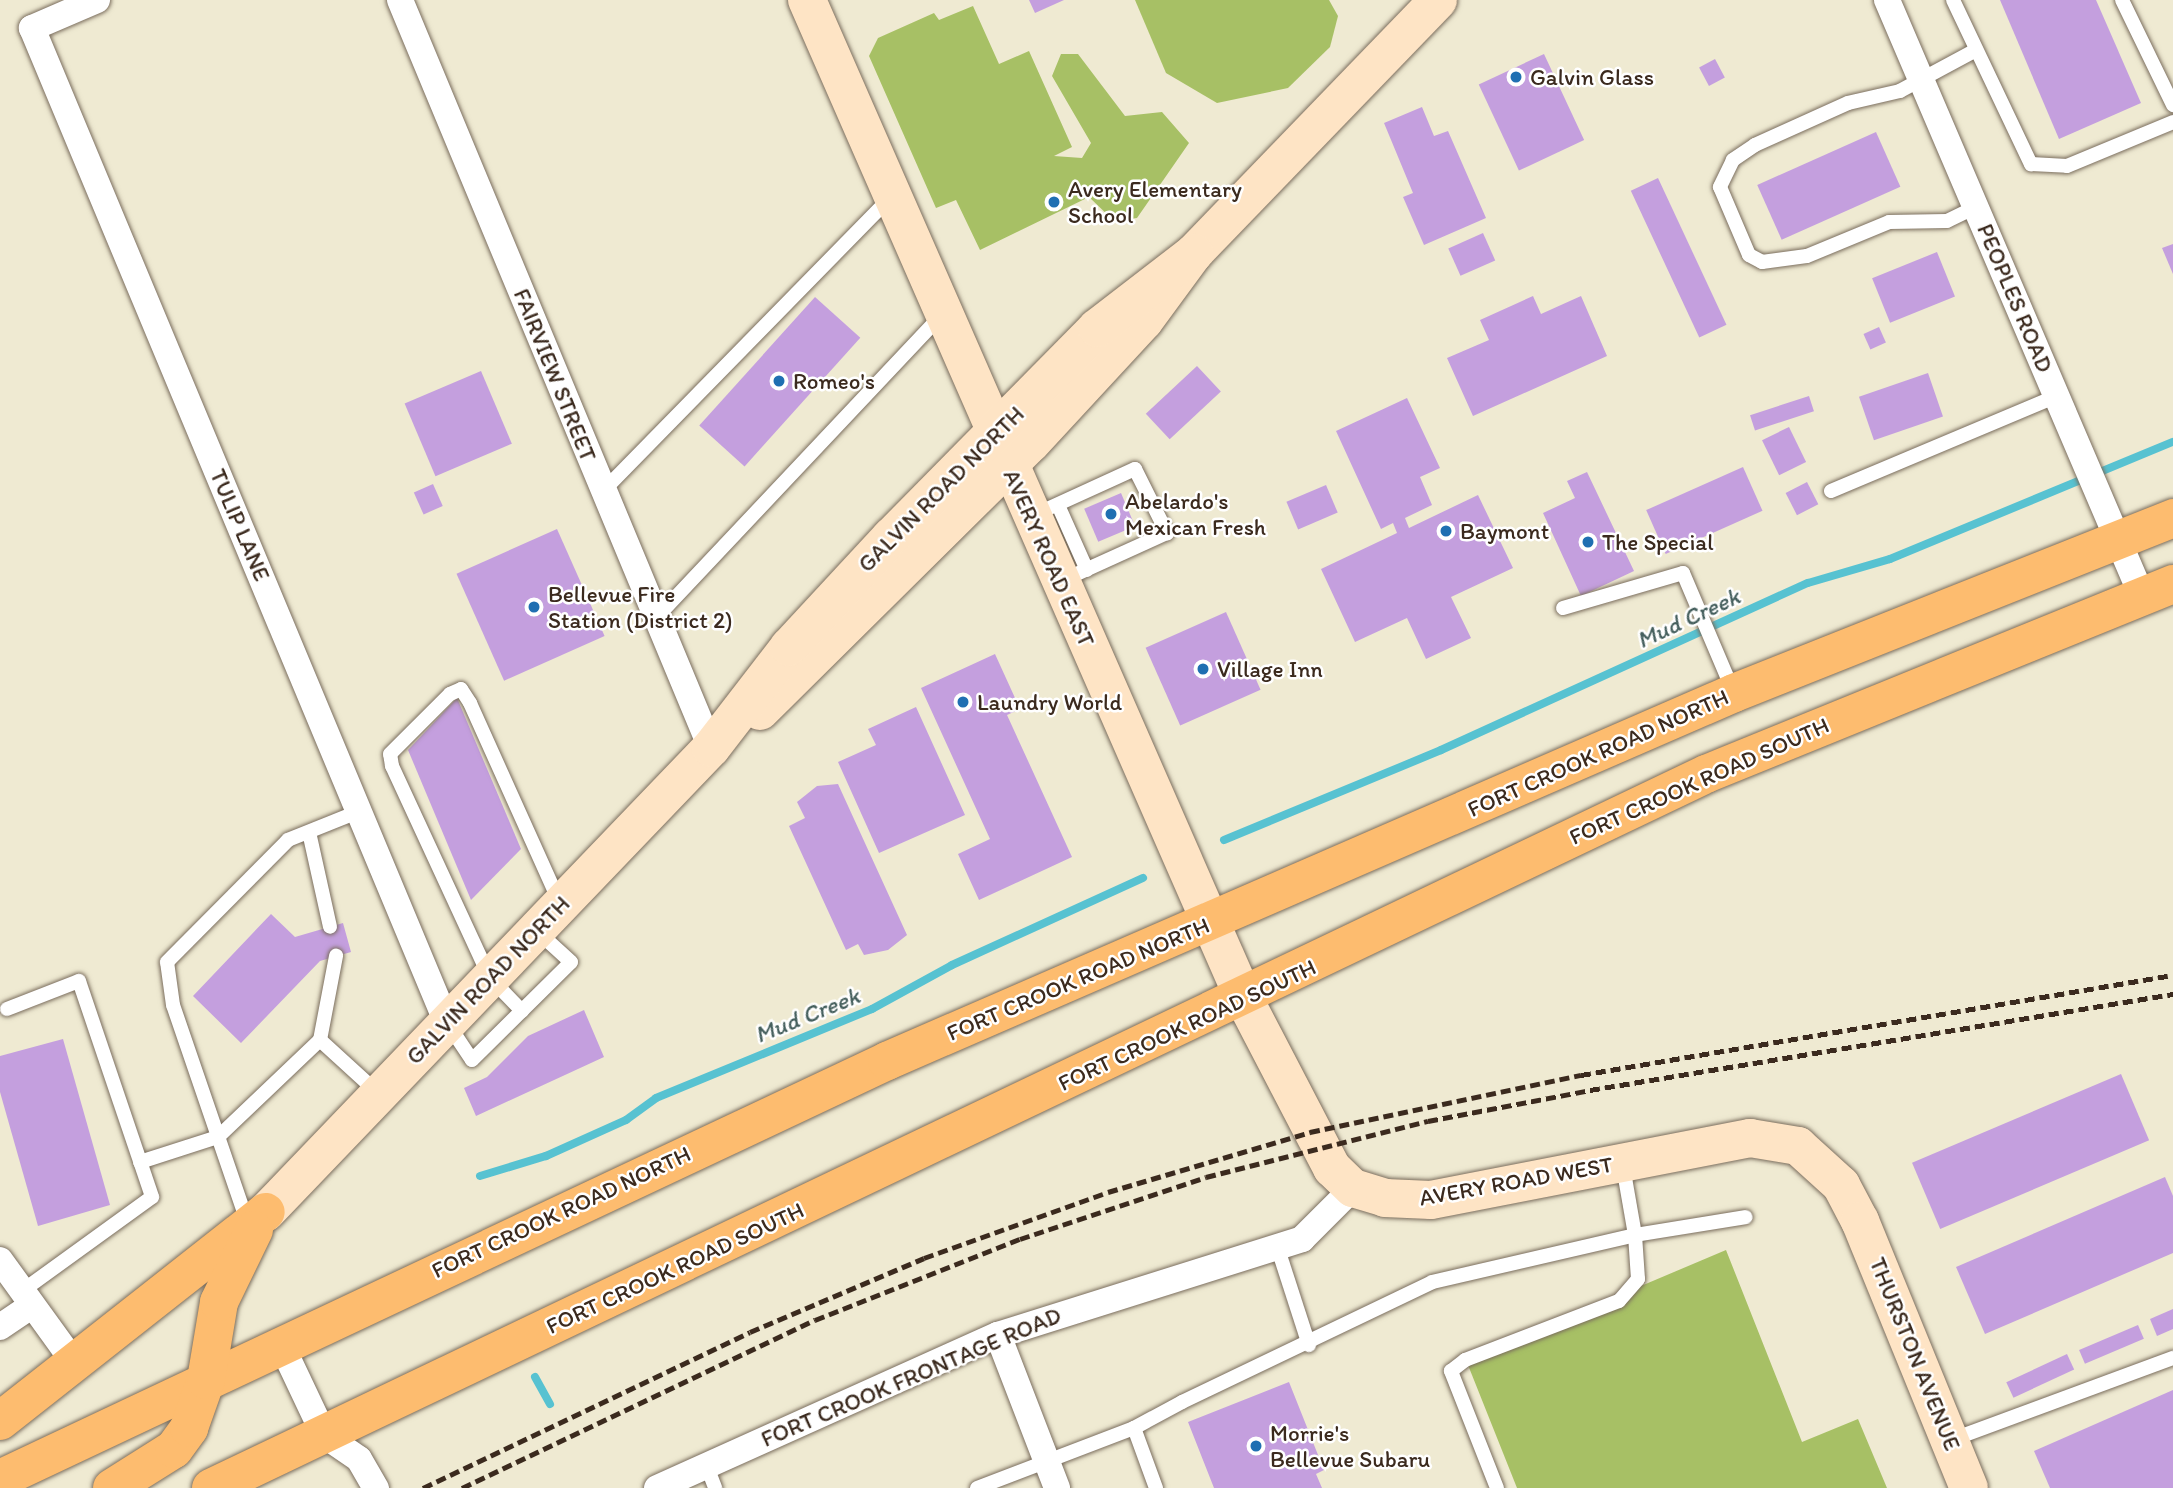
<!DOCTYPE html>
<html>
<head>
<meta charset="utf-8">
<style>
	body { margin:0 }
	#map { position:relative; width:2173px; height:1488px; overflow:hidden; background:#efead2; font-family:Itim,sans-serif }
	div>[style] { position:absolute }
	[style*='--x'] { left:calc(var(--x)*1px); top:calc(var(--y)*1px); width:calc(var(--w)*1px); rotate:calc(var(--a)*1deg) }
	.green>* { inset:0; background:#a7c065 }
	.stream>* { height:8px; margin:-4px; padding:0 4px; transform-origin:4px; border-radius:4px; background:#57c2d1 }
	.building>* { inset:0; background:#c49fde; transform-origin:0 0 }
	.roads { filter:drop-shadow(0 0 2px #7a6d5d) drop-shadow(0 0 2px #7a6d5d) }
	.lane>* { height:14px; margin:-7px; padding:0 7px; transform-origin:7px; border-radius:7px; background:#fff }
	.street>* { height:26px; margin:-13px; padding:0 13px; transform-origin:13px; border-radius:13px; background:#fff }
	.secondary>* { height:38px; margin:-19px; padding:0 19px; transform-origin:19px; border-radius:19px; background:#fee4c5 }
	.primary>* { height:38px; margin:-19px; padding:0 19px; transform-origin:19px; border-radius:19px; background:#fdbc6f }
	.rail>* { height:5px; margin-top:-2.5px; transform-origin:0; background:repeating-linear-gradient(90deg,#3b2a1e 0 10px,transparent 0 15px) }
	.dots>* { width:19px; height:19px; translate:-50% -50%; box-sizing:border-box; border:4px solid #fff; border-radius:50% }
	span { translate:-50% -50%; white-space:nowrap; text-align:center; line-height:1.15; -webkit-text-stroke:5px #fff; paint-order:stroke }
	.poi-label { font-size:23px; color:#3b2a1e }
	.left { translate:0 -50%; text-align:left }
	.street-label { font-size:23px; color:#3b2a1e }
	.water-label { font-size:24px; color:#455f5d; font-style:italic }
</style>
</head>
<body>
<div id="map">
	<div class="green">
		<div style="clip-path:polygon(1135px 0,1329px 0,1338px 16px,1330px 47px,1288px 88px,1217px 103px,1166px 73px)"></div>
		<div style="clip-path:polygon(973px 6px,999px 64px,1029px 51px,1072px 147px,1054px 156px,1082px 158px,1091px 143px,1052px 76px,1061px 54px,1078px 54px,1125px 116px,1162px 112px,1189px 143px,1137px 218px,1114px 221px,1089px 197px,980px 250px,956px 200px,936px 208px,869px 56px,878px 38px,934px 13px,939px 20px)"></div>
		<div style="clip-path:polygon(1726px 1250px,1802px 1442px,1858px 1419px,1887px 1488px,1517px 1488px,1466px 1360px)"></div>
	</div>
	<div class="stream">
		<div style="--x:1224;--y:840;--w:235;--a:-22.5"></div>
		<div style="--x:1441;--y:750;--w:403;--a:-24.5"></div>
		<div style="--x:1808;--y:583;--w:85;--a:-16.3"></div>
		<div style="--x:1890;--y:559;--w:306;--a:-22.5"></div>
		<div style="--x:480;--y:1176;--w:69;--a:-16.9"></div>
		<div style="--x:546;--y:1156;--w:88;--a:-24.2"></div>
		<div style="--x:626;--y:1120;--w:37;--a:-36"></div>
		<div style="--x:656;--y:1098;--w:234;--a:-22.4"></div>
		<div style="--x:872;--y:1009;--w:91;--a:-28.8"></div>
		<div style="--x:952;--y:965;--w:210;--a:-24.5"></div>
		<div style="--x:535;--y:1377;--w:31;--a:61"></div>
	</div>
	<div class="building">
		<div style="clip-path:polygon(1029px 0,1064px 0,1035px 13px)"></div>
		<div style="clip-path:polygon(2000px 0,2096px 0,2141px 103px,2059px 139px)"></div>
		<div style="left:1544px;top:54px;width:95px;height:72px;rotate:65deg"></div>
		<div style="left:1715px;top:59px;width:21px;height:18px;rotate:62deg"></div>
		<div style="clip-path:polygon(1422px 107px,1434px 136px,1448px 131px,1486px 218px,1424px 245px,1403px 197px,1413px 193px,1384px 123px)"></div>
		<div style="left:1876px;top:132px;width:60px;height:130px;rotate:66deg"></div>
		<div style="left:1658px;top:178px;width:162px;height:30px;rotate:65deg"></div>
		<div style="left:1483px;top:233px;width:30px;height:38px;rotate:66deg"></div>
		<div style="clip-path:polygon(2173px 244px,2173px 274px,2162px 248px)"></div>
		<div style="left:1937px;top:252px;width:48px;height:70px;rotate:68deg"></div>
		<div style="clip-path:polygon(1533px 296px,1541px 314px,1581px 296px,1607px 356px,1473px 416px,1447px 358px,1489px 340px,1480px 320px)"></div>
		<div style="left:815px;top:297px;width:61px;height:173px;rotate:42deg"></div>
		<div style="left:1879px;top:327px;width:17px;height:17px;rotate:66deg"></div>
		<div style="left:1197px;top:366px;width:35px;height:70px;rotate:47deg"></div>
		<div style="left:481px;top:371px;width:79px;height:83px;rotate:67deg"></div>
		<div style="left:1928px;top:373px;width:46px;height:73px;rotate:71deg"></div>
		<div style="left:1809px;top:396px;width:16px;height:62px;rotate:72deg"></div>
		<div style="clip-path:polygon(1407px 398px,1440px 468px,1420px 477px,1432px 505px,1405px 518px,1409px 528px,1478px 495px,1513px 568px,1451px 597px,1471px 638px,1426px 659px,1407px 618px,1355px 642px,1321px 569px,1397px 533px,1393px 523px,1381px 529px,1336px 431px)"></div>
		<div style="left:1789px;top:427px;width:39px;height:30px;rotate:64deg"></div>
		<div style="left:1743px;top:467px;width:48px;height:106px;rotate:66deg"></div>
		<div style="clip-path:polygon(1587px 472px,1634px 571px,1581px 596px,1543px 513px,1575px 498px,1567px 481px)"></div>
		<div style="left:1807px;top:482px;width:25px;height:24px;rotate:63deg"></div>
		<div style="left:433px;top:484px;width:24px;height:21px;rotate:66deg"></div>
		<div style="left:1326px;top:485px;width:30px;height:43px;rotate:67deg"></div>
		<div style="left:1121px;top:493px;width:36px;height:40px;rotate:67deg"></div>
		<div style="left:557px;top:529px;width:117px;height:110px;rotate:66deg"></div>
		<div style="left:1226px;top:612px;width:85px;height:88px;rotate:66deg"></div>
		<div style="clip-path:polygon(995px 654px,1020px 709px,1007px 715px,1072px 857px,979px 900px,958px 854px,990px 839px,921px 688px)"></div>
		<div style="clip-path:polygon(457px 698px,521px 849px,471px 900px,408px 750px)"></div>
		<div style="clip-path:polygon(916px 707px,965px 815px,879px 853px,838px 762px,876px 745px,868px 729px)"></div>
		<div style="clip-path:polygon(838px 784px,907px 935px,888px 950px,864px 955px,858px 944px,846px 950px,789px 826px,805px 818px,797px 802px,817px 786px)"></div>
		<div style="clip-path:polygon(271px 914px,295px 937px,343px 923px,351px 952px,320px 961px,241px 1043px,193px 996px)"></div>
		<div style="clip-path:polygon(584px 1010px,604px 1057px,476px 1116px,464px 1088px,487px 1077px,528px 1036px)"></div>
		<div style="clip-path:polygon(63px 1039px,110px 1205px,38px 1226px,0 1092px,0 1056px)"></div>
		<div style="left:2121px;top:1074px;width:72px;height:227px;rotate:67deg"></div>
		<div style="clip-path:polygon(2165px 1177px,2173px 1196px,2173px 1253px,1985px 1334px,1956px 1267px)"></div>
		<div style="clip-path:polygon(2173px 1309px,2173px 1329px,2157px 1336px,2150px 1319px)"></div>
		<div style="left:2138px;top:1325px;width:15px;height:64px;rotate:67deg"></div>
		<div style="left:2067px;top:1354px;width:17px;height:67px;rotate:65deg"></div>
		<div style="clip-path:polygon(1289px 1382px,1324px 1470px,1316px 1474px,1322px 1488px,1214px 1488px,1188px 1422px)"></div>
		<div style="clip-path:polygon(2173px 1390px,2173px 1488px,2050px 1488px,2034px 1451px)"></div>
	</div>
	<div class="roads">
		<div class="lane">
			<div style="--x:1953;--y:0;--w:182;--a:64.6"></div>
			<div style="--x:2031;--y:164;--w:36;--a:3"></div>
			<div style="--x:2067;--y:166;--w:115;--a:-22.5"></div>
			<div style="--x:2122;--y:0;--w:117;--a:64.1"></div>
			<div style="--x:1976;--y:50;--w:86;--a:151.7"></div>
			<div style="--x:1900;--y:91;--w:53;--a:167"></div>
			<div style="--x:1848;--y:103;--w:102;--a:155.7"></div>
			<div style="--x:1755;--y:145;--w:27;--a:146"></div>
			<div style="--x:1733;--y:160;--w:30;--a:116"></div>
			<div style="--x:1720;--y:187;--w:74;--a:66.9"></div>
			<div style="--x:1749;--y:255;--w:15;--a:28"></div>
			<div style="--x:1762;--y:262;--w:45;--a:-7.6"></div>
			<div style="--x:1807;--y:256;--w:89;--a:-22.5"></div>
			<div style="--x:1889;--y:222;--w:58;--a:-1"></div>
			<div style="--x:1947;--y:221;--w:32;--a:-26"></div>
			<div style="--x:603;--y:491;--w:412;--a:-45.6"></div>
			<div style="--x:1831;--y:491;--w:245;--a:-22.8"></div>
			<div style="--x:1058;--y:505;--w:71;--a:66"></div>
			<div style="--x:1034;--y:515;--w:111;--a:-24.5"></div>
			<div style="--x:1135;--y:469;--w:72;--a:63.4"></div>
			<div style="--x:1167;--y:533;--w:116;--a:155.6"></div>
			<div style="--x:1563;--y:608;--w:125;--a:-16.3"></div>
			<div style="--x:1683;--y:573;--w:128;--a:67"></div>
			<div style="--x:656;--y:618;--w:415;--a:-46.7"></div>
			<div style="--x:309;--y:832;--w:97;--a:77.5"></div>
			<div style="--x:7;--y:1009;--w:77;--a:-21.3"></div>
			<div style="--x:79;--y:981;--w:228;--a:71.3"></div>
			<div style="--x:152;--y:1197;--w:162;--a:144.1"></div>
			<div style="--x:522;--y:1011;--w:46;--a:-134.1"></div>
			<div style="--x:490;--y:978;--w:234;--a:-114.8"></div>
			<div style="--x:392;--y:766;--w:12;--a:-99"></div>
			<div style="--x:390;--y:754;--w:85;--a:-45"></div>
			<div style="--x:450;--y:694;--w:12;--a:-24"></div>
			<div style="--x:461;--y:689;--w:17;--a:57"></div>
			<div style="--x:470;--y:703;--w:217;--a:65.8"></div>
			<div style="--x:448;--y:1024;--w:43;--a:56.3"></div>
			<div style="--x:472;--y:1060;--w:139;--a:-44.7"></div>
			<div style="--x:571;--y:962;--w:46;--a:-137.6"></div>
			<div style="--x:320;--y:1040;--w:86;--a:-79.2"></div>
			<div style="--x:140;--y:1162;--w:82;--a:-17.8"></div>
			<div style="--x:218;--y:1137;--w:141;--a:-43.6"></div>
			<div style="--x:320;--y:1040;--w:79;--a:42.4"></div>
			<div style="--x:248;--y:1224;--w:231;--a:-108.9"></div>
			<div style="--x:173;--y:1005;--w:43;--a:-97.9"></div>
			<div style="--x:167;--y:962;--w:172;--a:-45.2"></div>
			<div style="--x:288;--y:840;--w:78;--a:-21.9"></div>
			<div style="--x:1278;--y:1249;--w:101;--a:72.1"></div>
			<div style="--x:1951;--y:1440;--w:237;--a:-20.3"></div>
			<div style="--x:706;--y:1464;--w:26;--a:69"></div>
			<div style="--x:977;--y:1488;--w:168;--a:-20.9"></div>
			<div style="--x:1156;--y:1488;--w:64;--a:-110.1"></div>
			<div style="--x:1134;--y:1428;--w:55;--a:-28.4"></div>
			<div style="--x:1182;--y:1402;--w:277;--a:-25.6"></div>
			<div style="--x:1432;--y:1282;--w:208;--a:-13"></div>
			<div style="--x:1635;--y:1235;--w:70;--a:-99.9"></div>
			<div style="--x:1497;--y:1488;--w:126;--a:-111.5"></div>
			<div style="--x:1451;--y:1371;--w:18;--a:-38"></div>
			<div style="--x:1465;--y:1360;--w:165;--a:-21"></div>
			<div style="--x:1619;--y:1301;--w:29;--a:-49"></div>
			<div style="--x:1638;--y:1279;--w:44;--a:-93.9"></div>
			<div style="--x:1635;--y:1235;--w:112;--a:-9.2"></div>
		</div>
		<div class="street">
			<div style="--x:97;--y:0;--w:71;--a:156.7"></div>
			<div style="--x:32;--y:28;--w:1078;--a:67.36"></div>
			<div style="--x:400;--y:0;--w:810;--a:67.42"></div>
			<div style="--x:1887;--y:0;--w:648;--a:66.84"></div>
			<div style="--x:0;--y:1260;--w:130;--a:54.1"></div>
			<div style="--x:0;--y:1327;--w:37;--a:-34"></div>
			<div style="--x:998;--y:1335;--w:164;--a:68.9"></div>
			<div style="--x:281;--y:1344;--w:101;--a:64.7"></div>
			<div style="--x:324;--y:1435;--w:42;--a:34.4"></div>
			<div style="--x:359;--y:1459;--w:34;--a:60"></div>
			<div style="--x:657;--y:1488;--w:374;--a:-24.2"></div>
			<div style="--x:998;--y:1335;--w:319;--a:-17.5"></div>
			<div style="--x:1302;--y:1239;--w:72;--a:-45"></div>
		</div>
		<div class="secondary">
			<div style="--x:807;--y:0;--w:1090;--a:66.37"></div>
			<div style="--x:1244;--y:999;--w:191;--a:62.5"></div>
			<div style="--x:1332;--y:1168;--w:29;--a:44"></div>
			<div style="--x:1353;--y:1188;--w:34;--a:17"></div>
			<div style="--x:1385;--y:1198;--w:46;--a:2.5"></div>
			<div style="--x:1431;--y:1200;--w:325;--a:-11"></div>
			<div style="--x:1750;--y:1138;--w:49;--a:9.5"></div>
			<div style="--x:1798;--y:1146;--w:58;--a:42.2"></div>
			<div style="--x:1841;--y:1185;--w:41;--a:62.2"></div>
			<div style="--x:1860;--y:1221;--w:288;--a:67.8"></div>
			<div style="--x:760;--y:711;--w:381;--a:-44.7"></div>
			<div style="--x:1031;--y:443;--w:166;--a:-47.2"></div>
			<div style="--x:1144;--y:321;--w:84;--a:-53.7"></div>
			<div style="--x:1194;--y:253;--w:351;--a:-46"></div>
			<div style="--x:266;--y:1212;--w:643;--a:-46.2"></div>
			<div style="--x:711;--y:748;--w:128;--a:-52.3"></div>
			<div style="--x:789;--y:647;--w:150;--a:-47.2"></div>
			<div style="--x:891;--y:537;--w:293;--a:-45.4"></div>
			<div style="--x:1097;--y:328;--w:123;--a:-37.7"></div>
		</div>
		<div class="primary">
			<div style="--x:0;--y:1421;--w:338;--a:-38.2"></div>
			<div style="--x:0;--y:1479;--w:981;--a:-25.23"></div>
			<div style="--x:887;--y:1061;--w:923;--a:-23.48"></div>
			<div style="--x:1734;--y:693;--w:473;--a:-21.7"></div>
			<div style="--x:112;--y:1488;--w:73;--a:-32.2"></div>
			<div style="--x:174;--y:1449;--w:26;--a:-54"></div>
			<div style="--x:189;--y:1428;--w:51;--a:-70.5"></div>
			<div style="--x:206;--y:1380;--w:79;--a:-80.5"></div>
			<div style="--x:219;--y:1302;--w:80;--a:-64.1"></div>
			<div style="--x:211;--y:1488;--w:1657;--a:-25.53"></div>
			<div style="--x:1706;--y:774;--w:504;--a:-22.14"></div>
		</div>
	</div>
	<div class="rail">
		<div style="--x:423;--y:1488;--w:362;--a:-25.5"></div>
		<div style="--x:750;--y:1332;--w:189;--a:-23"></div>
		<div style="--x:924;--y:1258;--w:195;--a:-19.7"></div>
		<div style="--x:1108;--y:1192;--w:211;--a:-16.5"></div>
		<div style="--x:1310;--y:1132;--w:277;--a:-11.9"></div>
		<div style="--x:1581;--y:1075;--w:600;--a:-9.59"></div>
		<div style="--x:462;--y:1488;--w:391;--a:-25.5"></div>
		<div style="--x:815;--y:1320;--w:220;--a:-21.6"></div>
		<div style="--x:1020;--y:1239;--w:196;--a:-18.4"></div>
		<div style="--x:1206;--y:1177;--w:229;--a:-14.2"></div>
		<div style="--x:1428;--y:1121;--w:165;--a:-10.8"></div>
		<div style="--x:1590;--y:1090;--w:591;--a:-9.35"></div>
	</div>
	<div class="dots">
		<div style="left:1516px;top:77px;background:#1f6fb2"></div>
		<div style="left:1054px;top:202px;background:#1f6fb2"></div>
		<div style="left:779px;top:381px;background:#1f6fb2"></div>
		<div style="left:1111px;top:514px;background:#1f6fb2"></div>
		<div style="left:1446px;top:531px;background:#1f6fb2"></div>
		<div style="left:1588px;top:542px;background:#1f6fb2"></div>
		<div style="left:534px;top:607px;background:#1f6fb2"></div>
		<div style="left:1203px;top:669px;background:#1f6fb2"></div>
		<div style="left:963px;top:702px;background:#1f6fb2"></div>
		<div style="left:1256px;top:1446px;background:#1f6fb2"></div>
	</div>
	<div class="poi-label">
		<span class="left" style="left:1530px;top:77px">Galvin Glass</span>
		<span class="left" style="left:1068px;top:202px">Avery Elementary<br>School</span>
		<span class="left" style="left:793px;top:381px">Romeo's</span>
		<span class="left" style="left:1125px;top:514px">Abelardo's<br>Mexican Fresh</span>
		<span class="left" style="left:1460px;top:531px">Baymont</span>
		<span class="left" style="left:1602px;top:542px">The Special</span>
		<span class="left" style="left:548px;top:607px">Bellevue Fire<br>Station (District 2)</span>
		<span class="left" style="left:1217px;top:669px">Village Inn</span>
		<span class="left" style="left:977px;top:702px">Laundry World</span>
		<span class="left" style="left:1270px;top:1446px">Morrie's<br>Bellevue Subaru</span>
	</div>
	<div class="street-label">
		<span style="left:2015px;top:298px;rotate:67deg">PEOPLES ROAD</span>
		<span style="left:555px;top:375px;rotate:68deg">FAIRVIEW STREET</span>
		<span style="left:941px;top:489px;rotate:-45deg">GALVIN ROAD NORTH</span>
		<span style="left:240px;top:525px;rotate:67deg">TULIP LANE</span>
		<span style="left:1049px;top:558px;rotate:66deg">AVERY ROAD EAST</span>
		<span style="left:1598px;top:753px;rotate:-24deg">FORT CROOK ROAD NORTH</span>
		<span style="left:1699px;top:781px;rotate:-24deg">FORT CROOK ROAD SOUTH</span>
		<span style="left:1078px;top:979px;rotate:-23deg">FORT CROOK ROAD NORTH</span>
		<span style="left:488px;top:980px;rotate:-46deg">GALVIN ROAD NORTH</span>
		<span style="left:1187px;top:1025px;rotate:-25deg">FORT CROOK ROAD SOUTH</span>
		<span style="left:1516px;top:1181px;rotate:-10deg">AVERY ROAD WEST</span>
		<span style="left:561px;top:1212px;rotate:-25deg">FORT CROOK ROAD NORTH</span>
		<span style="left:675px;top:1268px;rotate:-25deg">FORT CROOK ROAD SOUTH</span>
		<span style="left:1915px;top:1354px;rotate:68deg">THURSTON AVENUE</span>
		<span style="left:911px;top:1377px;rotate:-23deg">FORT CROOK FRONTAGE ROAD</span>
	</div>
	<div class="water-label">
		<span style="left:1688px;top:618px;rotate:-25deg">Mud Creek</span>
		<span style="left:807px;top:1015px;rotate:-22deg">Mud Creek</span>
	</div>
</div>
</body>
</html>
